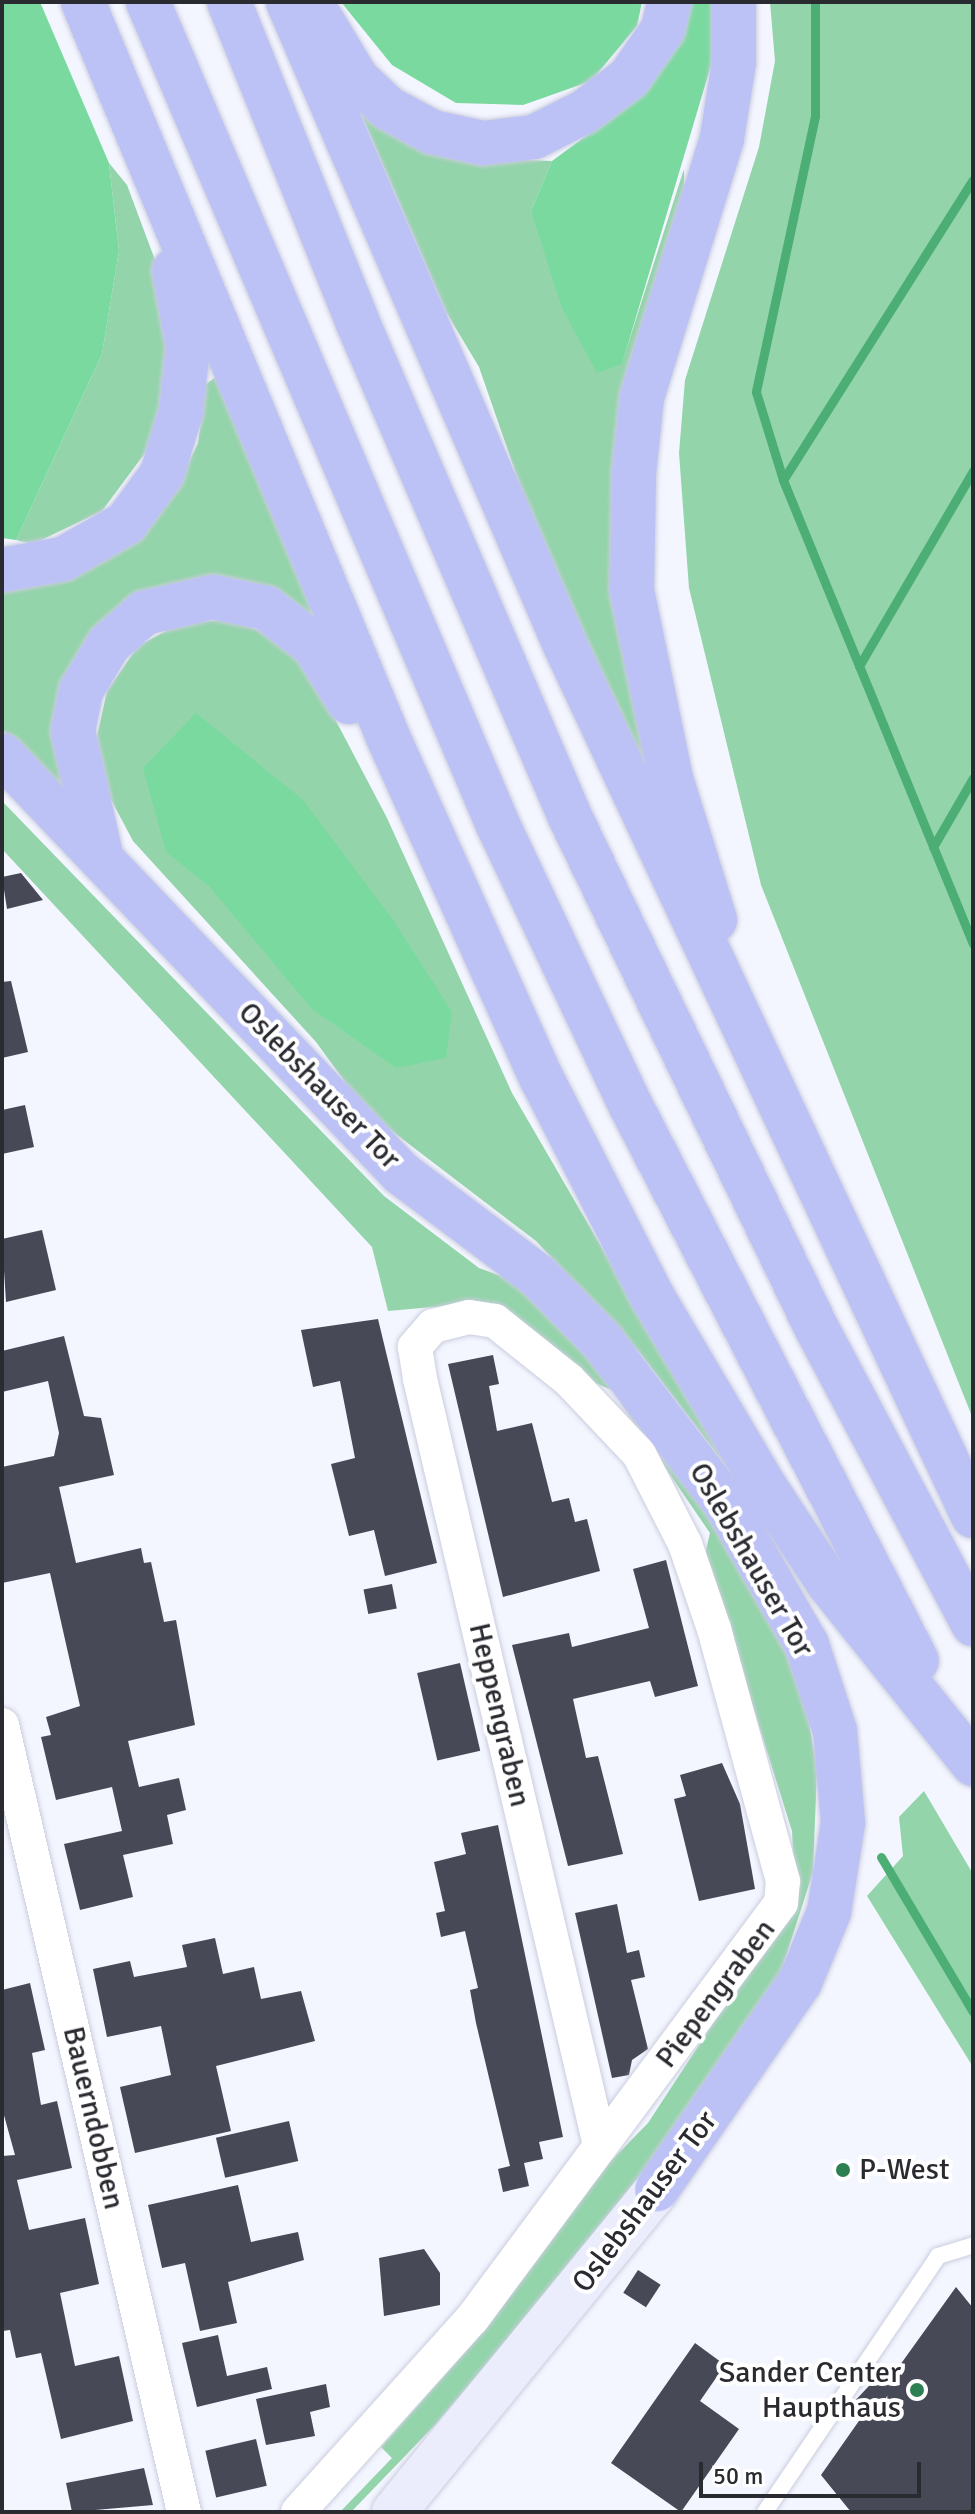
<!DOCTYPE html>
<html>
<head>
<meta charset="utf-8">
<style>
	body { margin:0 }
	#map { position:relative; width:975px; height:2514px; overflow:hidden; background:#f3f5ff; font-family:Signika,sans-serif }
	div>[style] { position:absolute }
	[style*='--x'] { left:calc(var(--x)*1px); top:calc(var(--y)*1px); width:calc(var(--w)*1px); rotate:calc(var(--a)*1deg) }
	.green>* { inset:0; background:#93d4aa }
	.forest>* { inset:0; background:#7ad99f }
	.stream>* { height:9px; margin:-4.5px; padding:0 4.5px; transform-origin:4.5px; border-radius:4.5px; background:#4cad75 }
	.building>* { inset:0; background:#474956; transform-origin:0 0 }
	.roads { filter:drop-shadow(0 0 2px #cacddd) drop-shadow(0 0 2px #cacddd) }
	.lane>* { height:16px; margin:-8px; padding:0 8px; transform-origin:8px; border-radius:8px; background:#fff }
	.street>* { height:34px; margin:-17px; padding:0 17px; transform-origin:17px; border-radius:17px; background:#fff }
	.secondary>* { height:44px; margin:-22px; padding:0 22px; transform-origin:22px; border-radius:22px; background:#ebedfc }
	.highway>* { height:44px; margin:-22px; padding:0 22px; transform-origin:22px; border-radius:22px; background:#bcc2f5 }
	.dots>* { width:22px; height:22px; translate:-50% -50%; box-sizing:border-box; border:4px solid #fff; border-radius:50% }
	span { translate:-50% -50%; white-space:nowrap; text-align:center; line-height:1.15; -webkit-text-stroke:8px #fff; paint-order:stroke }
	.street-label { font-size:30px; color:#2a2b31 }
	.poi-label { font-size:30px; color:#2a2b31 }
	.left { translate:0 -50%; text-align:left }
	.right { translate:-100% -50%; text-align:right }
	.frame { position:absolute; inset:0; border:4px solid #2a2b31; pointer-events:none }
	.scale { position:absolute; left:699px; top:2462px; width:222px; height:36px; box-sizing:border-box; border:4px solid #2a2b31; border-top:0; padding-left:10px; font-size:24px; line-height:28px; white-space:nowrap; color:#2a2b31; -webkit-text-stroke:6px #fff; paint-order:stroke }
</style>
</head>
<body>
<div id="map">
	<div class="green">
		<div style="clip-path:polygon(770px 2px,973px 2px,973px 1419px,761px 885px,689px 588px,679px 453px,685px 380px,759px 147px,775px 61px)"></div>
		<div style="clip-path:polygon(355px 100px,478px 158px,552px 161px,531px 211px,622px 363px,684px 169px,685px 216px,623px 461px,678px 857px,523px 494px,479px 367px,446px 312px)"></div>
		<div style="clip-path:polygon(109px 163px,127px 185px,158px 268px,169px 345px,161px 405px,148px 449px,102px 511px,33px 544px,16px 540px,102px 354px,119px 251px)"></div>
		<div style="clip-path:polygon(220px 374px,323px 626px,267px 590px,93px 641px,76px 810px,2px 729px,2px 586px,173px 495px,198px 443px,206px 384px)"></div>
		<div style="clip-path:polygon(229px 619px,279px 638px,314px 679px,387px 818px,512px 1093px,737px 1480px,639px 1352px,536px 1241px,367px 1112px,316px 1042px,133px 841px,107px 792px,97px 736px,107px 691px,138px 646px,179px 624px)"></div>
		<div style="clip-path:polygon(2px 801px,384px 1196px,479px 1268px,523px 1284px,596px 1357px,700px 1500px,781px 1640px,807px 1709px,817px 1770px,813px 1872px,780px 1975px,650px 2170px,435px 2425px,351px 2512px,340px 2512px,392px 2458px,381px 2447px,478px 2338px,604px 2168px,648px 2123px,752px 1964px,794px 1875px,792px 1831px,705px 1554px,710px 1533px,612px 1390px,573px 1374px,489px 1302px,388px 1311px,372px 1247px,2px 849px)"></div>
		<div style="clip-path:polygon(924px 1791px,973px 1874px,973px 2067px,867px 1896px,903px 1856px,899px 1817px)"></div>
	</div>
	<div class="forest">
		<div style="clip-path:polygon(2px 2px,40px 2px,109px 163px,119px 251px,102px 354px,16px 540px,2px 538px)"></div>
		<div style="clip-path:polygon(341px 2px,642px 2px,637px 26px,591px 81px,523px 105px,456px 103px,392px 65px)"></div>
		<div style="clip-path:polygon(688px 2px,715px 2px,712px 62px,622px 364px,597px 373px,562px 308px,531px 211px,552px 161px,636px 99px)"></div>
		<div style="clip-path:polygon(196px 713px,303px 800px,393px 920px,452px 1012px,446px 1058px,396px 1068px,311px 1008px,209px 886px,166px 852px,143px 768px)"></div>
	</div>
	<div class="stream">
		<div style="--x:815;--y:2;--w:114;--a:90"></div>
		<div style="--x:815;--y:116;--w:282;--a:102.1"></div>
		<div style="--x:756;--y:392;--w:92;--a:72.9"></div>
		<div style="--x:783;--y:480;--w:501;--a:67.73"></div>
		<div style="--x:783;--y:480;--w:355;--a:-57.7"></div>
		<div style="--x:859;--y:666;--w:226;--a:-59.7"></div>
		<div style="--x:933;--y:847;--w:80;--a:-59.9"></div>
		<div style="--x:881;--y:1857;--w:180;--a:59.3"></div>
	</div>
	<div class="building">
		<div style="clip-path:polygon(21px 873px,43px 900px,7px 909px,2px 877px)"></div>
		<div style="clip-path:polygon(11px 981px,28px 1052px,2px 1058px,2px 982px)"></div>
		<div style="clip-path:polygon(25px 1105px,34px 1147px,2px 1154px,2px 1110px)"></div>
		<div style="clip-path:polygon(42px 1230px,56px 1290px,6px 1302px,2px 1239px)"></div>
		<div style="clip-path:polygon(378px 1319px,437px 1563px,385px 1576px,374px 1530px,349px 1536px,331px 1464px,355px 1458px,340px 1381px,313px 1387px,301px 1330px)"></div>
		<div style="clip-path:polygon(64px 1336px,84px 1416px,101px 1418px,114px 1475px,59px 1487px,76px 1563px,141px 1548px,144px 1563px,151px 1562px,164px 1622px,176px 1620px,195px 1725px,128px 1741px,139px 1787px,179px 1778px,186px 1810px,167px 1815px,173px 1844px,123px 1855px,133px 1897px,80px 1910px,64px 1844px,122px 1831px,112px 1787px,56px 1800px,41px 1737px,51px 1735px,46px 1717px,80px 1706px,50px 1573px,2px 1583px,2px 1467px,54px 1456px,59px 1433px,48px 1381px,2px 1392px,2px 1351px)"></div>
		<div style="clip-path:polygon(493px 1355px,499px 1384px,489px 1386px,497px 1431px,532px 1423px,552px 1502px,569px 1498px,575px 1522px,587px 1519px,600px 1571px,503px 1597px,448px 1364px)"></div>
		<div style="clip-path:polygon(666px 1560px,698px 1686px,655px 1697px,650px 1681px,573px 1699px,586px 1758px,598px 1756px,623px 1854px,568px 1866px,512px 1645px,569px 1633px,572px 1647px,649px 1628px,633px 1569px)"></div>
		<div style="left:392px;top:1584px;width:25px;height:29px;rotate:79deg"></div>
		<div style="left:460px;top:1663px;width:90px;height:44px;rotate:77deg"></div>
		<div style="clip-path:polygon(722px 1763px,740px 1804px,755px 1889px,699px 1901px,674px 1799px,686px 1796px,680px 1775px)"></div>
		<div style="clip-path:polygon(498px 1825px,563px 2137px,539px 2142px,543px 2159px,524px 2163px,529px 2186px,503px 2192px,498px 2169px,510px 2166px,476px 2023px,470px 1990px,478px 1988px,465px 1931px,441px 1937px,436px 1913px,445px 1911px,434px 1862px,466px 1854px,461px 1833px)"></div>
		<div style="clip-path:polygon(617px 1904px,627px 1953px,639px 1950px,645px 1977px,631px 1980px,648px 2049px,632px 2060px,629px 2075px,612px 2078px,575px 1913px)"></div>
		<div style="clip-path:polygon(215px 1938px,223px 1974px,254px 1967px,261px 1999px,301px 1991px,315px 2041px,216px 2066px,231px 2131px,135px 2153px,120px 2087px,171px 2075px,161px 2026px,107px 2037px,93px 1969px,130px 1961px,134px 1977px,187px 1967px,182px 1945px)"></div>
		<div style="clip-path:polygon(30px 1983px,45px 2050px,32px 2053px,41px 2105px,57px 2101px,72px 2168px,17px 2180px,29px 2230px,85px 2218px,99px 2284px,60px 2293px,75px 2366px,119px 2356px,133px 2421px,61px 2439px,41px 2353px,16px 2358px,10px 2330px,2px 2331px,2px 2156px,15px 2155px,2px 2108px,2px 1990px)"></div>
		<div style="left:289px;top:2121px;width:41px;height:75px;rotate:77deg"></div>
		<div style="clip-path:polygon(238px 2185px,251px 2242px,298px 2232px,304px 2260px,228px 2282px,237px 2323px,200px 2331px,185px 2263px,162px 2268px,148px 2205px)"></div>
		<div style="clip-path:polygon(424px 2249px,440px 2273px,440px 2305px,384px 2316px,379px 2258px)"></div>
		<div style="left:638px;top:2270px;width:27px;height:27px;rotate:33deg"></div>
		<div style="clip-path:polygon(956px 2287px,973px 2308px,973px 2512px,851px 2512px,821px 2475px,861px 2418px,851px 2405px,883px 2371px,890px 2379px)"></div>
		<div style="clip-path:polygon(218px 2335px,227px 2376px,267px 2367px,272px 2389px,197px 2407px,182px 2343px)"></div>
		<div style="clip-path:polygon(695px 2343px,725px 2365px,700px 2401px,739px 2429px,681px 2512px,611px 2463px)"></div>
		<div style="clip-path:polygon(326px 2384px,330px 2407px,310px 2412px,315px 2436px,266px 2445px,256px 2399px)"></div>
		<div style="left:256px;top:2439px;width:48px;height:52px;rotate:77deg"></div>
		<div style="clip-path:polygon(144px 2468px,153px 2505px,72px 2512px,66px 2483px)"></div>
	</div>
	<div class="roads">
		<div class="lane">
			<div style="--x:765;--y:2512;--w:309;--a:-55.9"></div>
			<div style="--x:938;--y:2256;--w:37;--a:-17"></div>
		</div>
		<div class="street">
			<div style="--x:2;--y:1725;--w:808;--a:76.98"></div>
			<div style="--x:298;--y:2512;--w:260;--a:-48"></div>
			<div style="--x:472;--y:2319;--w:518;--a:-53.4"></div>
			<div style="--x:781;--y:1903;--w:22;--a:-85"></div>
			<div style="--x:783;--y:1881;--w:261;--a:-105.3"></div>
			<div style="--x:714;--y:1629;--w:90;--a:-108.8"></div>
			<div style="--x:685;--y:1544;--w:101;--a:-117.1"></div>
			<div style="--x:639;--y:1454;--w:102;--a:-133.4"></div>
			<div style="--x:569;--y:1380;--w:95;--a:-141.4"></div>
			<div style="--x:495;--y:1321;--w:26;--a:-171"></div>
			<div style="--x:469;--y:1317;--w:37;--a:166"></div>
			<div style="--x:433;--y:1326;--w:28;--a:131"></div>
			<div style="--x:415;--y:1347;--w:32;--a:81"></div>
			<div style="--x:420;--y:1379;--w:787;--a:76.78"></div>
		</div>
		<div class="secondary">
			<div style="--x:394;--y:2512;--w:417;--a:-50.8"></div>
		</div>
		<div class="highway">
			<div style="--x:83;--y:2;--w:796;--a:67.46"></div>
			<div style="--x:388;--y:737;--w:375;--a:65.8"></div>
			<div style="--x:542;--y:1079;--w:243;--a:63.1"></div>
			<div style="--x:652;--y:1296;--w:222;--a:59.4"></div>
			<div style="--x:765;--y:1487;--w:116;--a:56.6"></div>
			<div style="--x:829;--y:1584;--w:231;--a:51.3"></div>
			<div style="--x:148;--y:2;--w:894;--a:66.96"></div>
			<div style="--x:498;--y:825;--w:311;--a:64.7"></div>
			<div style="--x:631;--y:1106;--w:624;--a:62.74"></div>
			<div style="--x:229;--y:2;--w:344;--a:68.1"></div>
			<div style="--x:357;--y:321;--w:542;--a:66.75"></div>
			<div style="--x:571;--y:819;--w:566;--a:64.25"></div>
			<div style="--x:817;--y:1329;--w:334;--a:62.1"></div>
			<div style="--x:288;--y:2;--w:698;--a:66.7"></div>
			<div style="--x:564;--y:643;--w:964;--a:64.9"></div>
			<div style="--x:321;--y:19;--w:70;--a:59"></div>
			<div style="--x:357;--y:79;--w:42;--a:43.1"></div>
			<div style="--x:388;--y:108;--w:50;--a:28.6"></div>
			<div style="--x:432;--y:132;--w:52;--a:12.2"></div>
			<div style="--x:483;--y:143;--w:51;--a:-6.7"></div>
			<div style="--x:534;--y:137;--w:56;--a:-26.6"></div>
			<div style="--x:584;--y:112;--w:56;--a:-37.1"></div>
			<div style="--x:629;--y:78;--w:60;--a:-55.2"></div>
			<div style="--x:663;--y:29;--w:28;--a:-77"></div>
			<div style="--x:2;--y:570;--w:62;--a:-10.2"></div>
			<div style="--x:63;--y:559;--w:73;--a:-29.7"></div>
			<div style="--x:126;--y:523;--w:61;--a:-53.7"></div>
			<div style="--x:162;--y:474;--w:65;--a:-73"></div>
			<div style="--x:181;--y:412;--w:66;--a:-83.9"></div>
			<div style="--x:188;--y:346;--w:77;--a:-100.4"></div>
			<div style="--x:2;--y:755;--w:578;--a:46.33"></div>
			<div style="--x:401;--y:1173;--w:171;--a:36.9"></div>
			<div style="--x:538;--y:1276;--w:91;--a:45.4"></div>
			<div style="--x:602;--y:1341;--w:205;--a:52.7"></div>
			<div style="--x:726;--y:1504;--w:163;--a:60.1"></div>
			<div style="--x:807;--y:1645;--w:90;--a:72"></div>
			<div style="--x:835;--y:1731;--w:92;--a:85"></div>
			<div style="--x:843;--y:1823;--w:90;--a:98.9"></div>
			<div style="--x:829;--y:1912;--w:76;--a:112.5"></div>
			<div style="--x:800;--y:1982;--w:252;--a:124.6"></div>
			<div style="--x:100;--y:851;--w:123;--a:-102.7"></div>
			<div style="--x:73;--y:731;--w:41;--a:-78.7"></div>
			<div style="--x:81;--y:691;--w:55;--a:-59.2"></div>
			<div style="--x:109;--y:644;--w:47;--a:-41.5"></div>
			<div style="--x:144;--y:613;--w:71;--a:-13.1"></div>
			<div style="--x:213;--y:597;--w:54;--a:11.7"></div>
			<div style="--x:266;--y:608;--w:61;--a:37.6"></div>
			<div style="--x:314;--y:645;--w:67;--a:58.4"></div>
			<div style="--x:715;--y:920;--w:148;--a:-107.3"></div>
			<div style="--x:671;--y:779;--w:192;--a:-101.7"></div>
			<div style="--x:632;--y:591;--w:118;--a:-89"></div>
			<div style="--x:634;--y:473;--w:76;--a:-84"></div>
			<div style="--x:642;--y:397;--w:271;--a:-72.8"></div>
			<div style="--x:722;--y:138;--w:77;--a:-81"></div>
			<div style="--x:734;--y:62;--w:60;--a:-90"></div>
		</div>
	</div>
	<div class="dots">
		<div style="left:843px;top:2170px;background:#2c8052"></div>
		<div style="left:917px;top:2390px;background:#2c8052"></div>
	</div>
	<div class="street-label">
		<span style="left:319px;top:1086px;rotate:46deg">Oslebshauser Tor</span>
		<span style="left:751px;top:1560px;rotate:60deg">Oslebshauser Tor</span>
		<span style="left:499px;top:1715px;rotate:77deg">Heppengraben</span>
		<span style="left:716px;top:1994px;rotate:-53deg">Piepengraben</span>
		<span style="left:93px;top:2118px;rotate:77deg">Bauerndobben</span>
		<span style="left:645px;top:2202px;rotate:-53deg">Oslebshauser Tor</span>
	</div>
	<div class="poi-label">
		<span class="left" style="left:859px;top:2170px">P-West</span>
		<span class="right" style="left:901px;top:2390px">Sander Center<br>Haupthaus</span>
	</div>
	<div class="frame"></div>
	<div class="scale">50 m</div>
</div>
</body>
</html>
